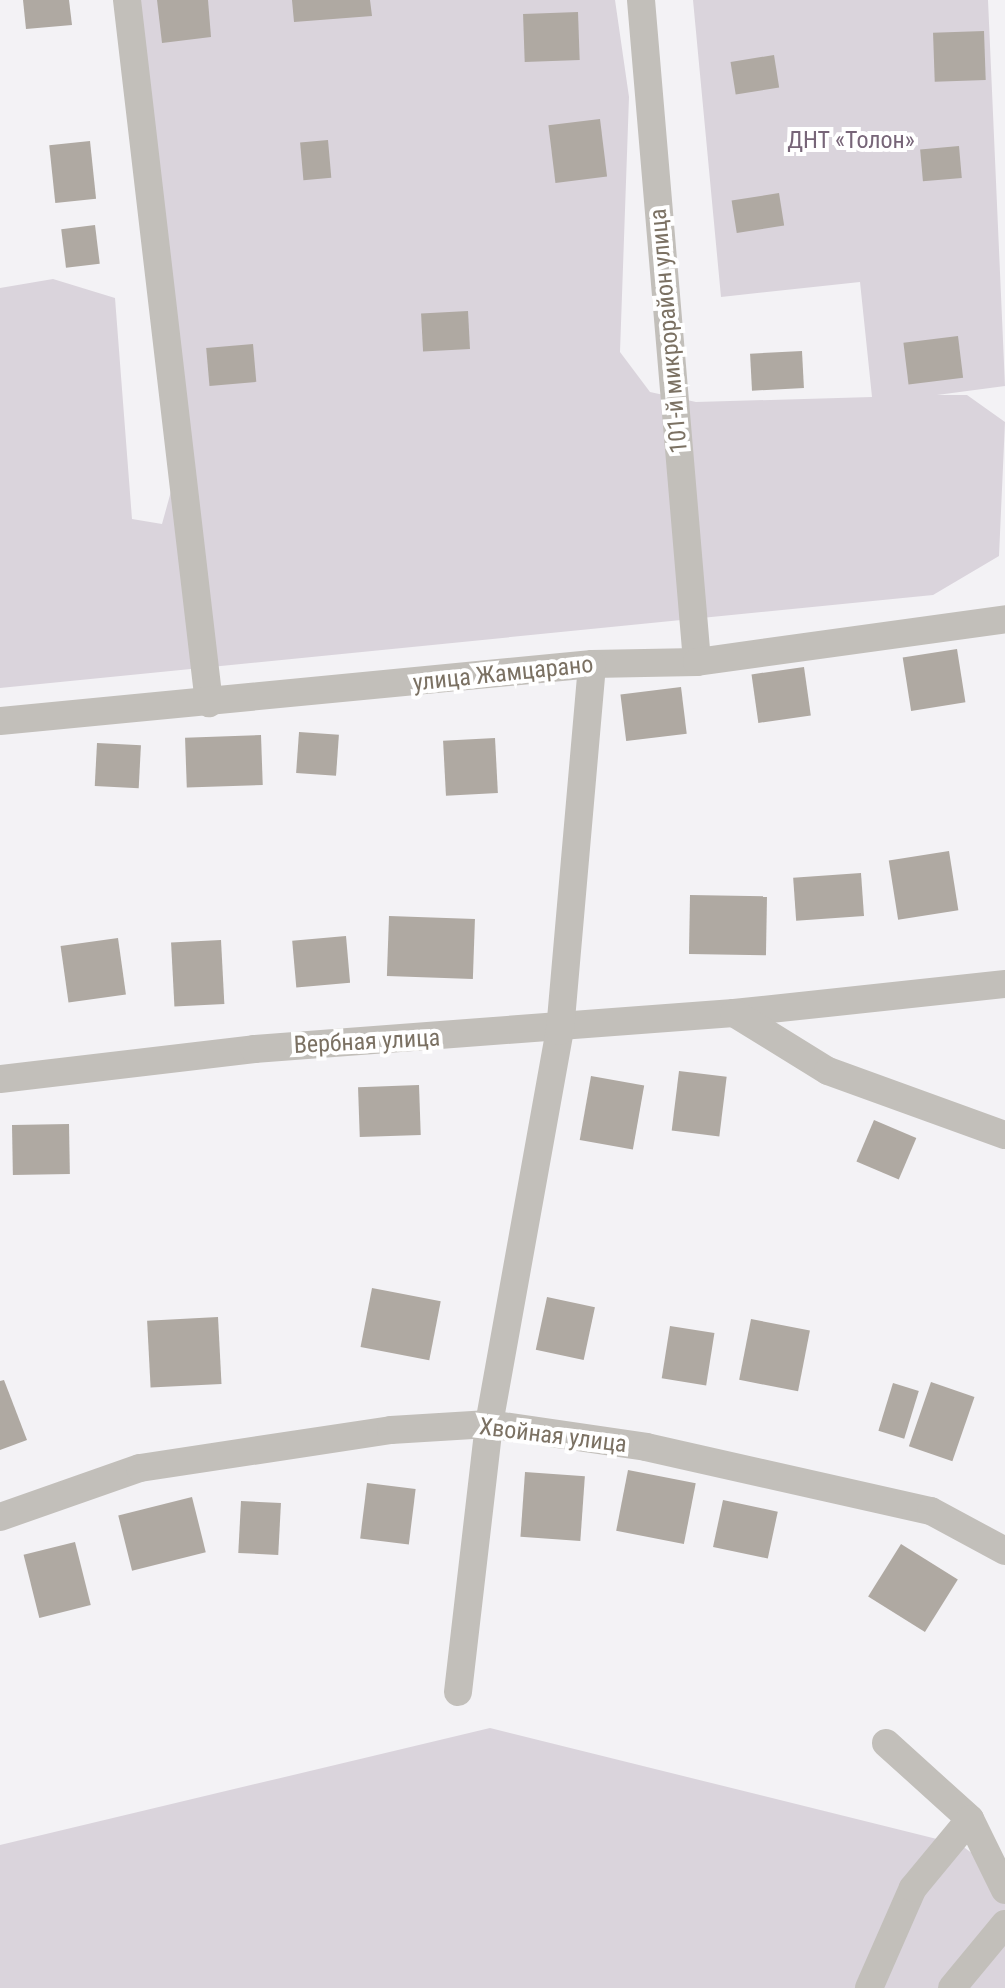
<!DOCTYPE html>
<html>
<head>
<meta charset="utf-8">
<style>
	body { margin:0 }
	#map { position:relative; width:1005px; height:1988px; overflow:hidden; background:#f3f2f5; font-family:"Roboto Condensed",sans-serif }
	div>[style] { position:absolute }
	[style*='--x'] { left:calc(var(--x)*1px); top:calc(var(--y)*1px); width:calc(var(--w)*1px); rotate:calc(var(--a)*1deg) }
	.green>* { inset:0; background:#dad4dc }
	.building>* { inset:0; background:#afa9a2; transform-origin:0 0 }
	.street>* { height:28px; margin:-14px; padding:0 14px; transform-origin:14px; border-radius:14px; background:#c2bfba }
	span { translate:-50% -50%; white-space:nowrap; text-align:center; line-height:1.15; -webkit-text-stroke:8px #fff; paint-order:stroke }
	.park-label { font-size:24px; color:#776578 }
	.street-label { font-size:24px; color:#7b7163 }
</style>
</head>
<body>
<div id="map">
	<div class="green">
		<div style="clip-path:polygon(121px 0,615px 0,629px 97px,620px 352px,650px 392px,696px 402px,872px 397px,860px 282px,721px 297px,693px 0,988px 0,1005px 386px,937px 395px,967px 395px,1005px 422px,999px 556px,933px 595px,0 688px,0 288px,53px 279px,115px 298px,132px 519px,162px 524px,178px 466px)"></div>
		<div style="clip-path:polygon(490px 1728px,961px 1845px,1005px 1878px,1005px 1988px,0 1988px,0 1845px)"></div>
	</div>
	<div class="building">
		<div style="clip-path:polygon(23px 0,69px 0,72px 25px,26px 29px)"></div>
		<div style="clip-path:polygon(157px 0,208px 0,211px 37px,162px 43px)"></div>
		<div style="clip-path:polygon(292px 0,370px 0,372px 16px,294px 22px)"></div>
		<div style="left:578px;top:12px;width:48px;height:55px;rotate:88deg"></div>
		<div style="left:984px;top:31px;width:49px;height:51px;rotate:88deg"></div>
		<div style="left:774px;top:55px;width:33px;height:44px;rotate:81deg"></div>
		<div style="left:600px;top:119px;width:58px;height:52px;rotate:83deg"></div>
		<div style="left:328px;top:140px;width:38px;height:28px;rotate:85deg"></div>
		<div style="left:90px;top:141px;width:58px;height:41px;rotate:84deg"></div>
		<div style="left:959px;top:146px;width:32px;height:39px;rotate:85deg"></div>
		<div style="left:779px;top:193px;width:33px;height:48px;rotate:81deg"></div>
		<div style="left:95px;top:225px;width:39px;height:34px;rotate:83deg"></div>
		<div style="left:468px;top:311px;width:38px;height:47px;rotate:87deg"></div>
		<div style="left:958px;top:336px;width:42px;height:55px;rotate:83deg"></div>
		<div style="left:253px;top:344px;width:38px;height:47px;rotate:85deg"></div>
		<div style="left:802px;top:351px;width:37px;height:52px;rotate:87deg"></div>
		<div style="left:957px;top:649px;width:54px;height:55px;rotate:81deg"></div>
		<div style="left:804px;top:667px;width:49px;height:53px;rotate:82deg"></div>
		<div style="left:681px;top:687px;width:47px;height:61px;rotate:83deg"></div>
		<div style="left:299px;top:732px;width:40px;height:41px;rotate:4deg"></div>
		<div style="left:261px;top:735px;width:50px;height:76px;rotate:88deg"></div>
		<div style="left:495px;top:738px;width:55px;height:52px;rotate:87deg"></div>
		<div style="left:97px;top:743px;width:44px;height:43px;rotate:3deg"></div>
		<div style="left:949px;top:851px;width:60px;height:61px;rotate:81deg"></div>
		<div style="left:861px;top:873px;width:43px;height:68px;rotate:86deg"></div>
		<div style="left:690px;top:895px;width:77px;height:59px;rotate:1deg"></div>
		<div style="left:389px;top:916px;width:86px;height:60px;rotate:2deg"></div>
		<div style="left:346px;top:936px;width:47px;height:54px;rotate:85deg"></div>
		<div style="left:118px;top:938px;width:57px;height:58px;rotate:82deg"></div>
		<div style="left:221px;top:940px;width:64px;height:50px;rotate:87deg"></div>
		<div style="left:679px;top:1071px;width:48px;height:60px;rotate:7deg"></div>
		<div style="left:591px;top:1076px;width:54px;height:65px;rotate:10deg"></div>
		<div style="left:419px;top:1085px;width:50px;height:61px;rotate:88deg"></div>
		<div style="left:874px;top:1120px;width:46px;height:45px;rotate:23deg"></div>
		<div style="left:69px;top:1124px;width:50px;height:57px;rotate:89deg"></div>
		<div style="left:372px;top:1288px;width:70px;height:60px;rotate:11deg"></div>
		<div style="left:547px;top:1297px;width:49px;height:54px;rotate:12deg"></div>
		<div style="left:218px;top:1317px;width:67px;height:71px;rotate:87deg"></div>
		<div style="left:751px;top:1319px;width:60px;height:62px;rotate:11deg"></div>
		<div style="left:670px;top:1326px;width:45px;height:53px;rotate:9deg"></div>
		<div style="clip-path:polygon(4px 1380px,27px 1440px,0 1450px,0 1381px)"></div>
		<div style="left:931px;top:1382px;width:46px;height:68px;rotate:19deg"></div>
		<div style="left:893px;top:1383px;width:27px;height:50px;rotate:17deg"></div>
		<div style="left:628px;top:1470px;width:69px;height:62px;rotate:11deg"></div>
		<div style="left:525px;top:1472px;width:60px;height:65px;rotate:4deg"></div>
		<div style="left:367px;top:1483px;width:49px;height:56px;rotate:7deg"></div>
		<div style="left:192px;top:1497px;width:57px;height:76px;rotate:76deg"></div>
		<div style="left:723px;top:1500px;width:56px;height:48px;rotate:12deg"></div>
		<div style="left:241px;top:1501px;width:40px;height:52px;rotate:3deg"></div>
		<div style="left:75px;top:1542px;width:65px;height:53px;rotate:76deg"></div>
		<div style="left:901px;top:1544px;width:67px;height:62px;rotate:32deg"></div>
	</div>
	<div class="street">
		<div style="--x:127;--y:0;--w:708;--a:83.35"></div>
		<div style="--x:641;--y:0;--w:664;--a:85.16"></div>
		<div style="--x:0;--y:721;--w:595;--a:-5.5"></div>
		<div style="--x:592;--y:664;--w:105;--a:-1.1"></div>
		<div style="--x:697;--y:662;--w:311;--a:-7.9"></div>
		<div style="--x:734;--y:1013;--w:273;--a:-6.1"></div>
		<div style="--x:0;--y:1079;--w:256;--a:-6.7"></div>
		<div style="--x:254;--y:1049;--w:481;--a:-4.3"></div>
		<div style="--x:734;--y:1013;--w:110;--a:31.7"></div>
		<div style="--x:828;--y:1071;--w:188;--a:19.9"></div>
		<div style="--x:0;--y:1517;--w:148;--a:-19.3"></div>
		<div style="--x:140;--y:1468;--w:254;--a:-8.6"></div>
		<div style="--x:391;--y:1430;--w:98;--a:-3.5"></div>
		<div style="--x:489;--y:1424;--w:159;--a:8.3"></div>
		<div style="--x:646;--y:1447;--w:292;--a:12.7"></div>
		<div style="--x:931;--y:1511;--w:84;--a:28.4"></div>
		<div style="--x:458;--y:1692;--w:270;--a:-83.4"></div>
		<div style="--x:489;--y:1424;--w:399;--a:-79.8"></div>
		<div style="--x:560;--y:1031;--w:368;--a:-85"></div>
		<div style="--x:886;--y:1743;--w:113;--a:42.1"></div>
		<div style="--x:970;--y:1819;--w:79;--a:63.8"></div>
		<div style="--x:869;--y:1988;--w:109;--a:-66.3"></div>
		<div style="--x:913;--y:1888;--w:89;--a:-50.4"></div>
		<div style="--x:952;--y:1988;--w:83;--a:-50.4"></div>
	</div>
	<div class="park-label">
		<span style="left:851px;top:141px">ДНТ «Толон»</span>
	</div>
	<div class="street-label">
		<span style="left:669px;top:331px;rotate:-95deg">101-й микрорайон улица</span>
		<span style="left:503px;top:674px;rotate:-6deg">улица Жамцарано</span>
		<span style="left:367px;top:1042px;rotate:-3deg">Вербная улица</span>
		<span style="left:553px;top:1436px;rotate:7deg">Хвойная улица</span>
	</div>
</div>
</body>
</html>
